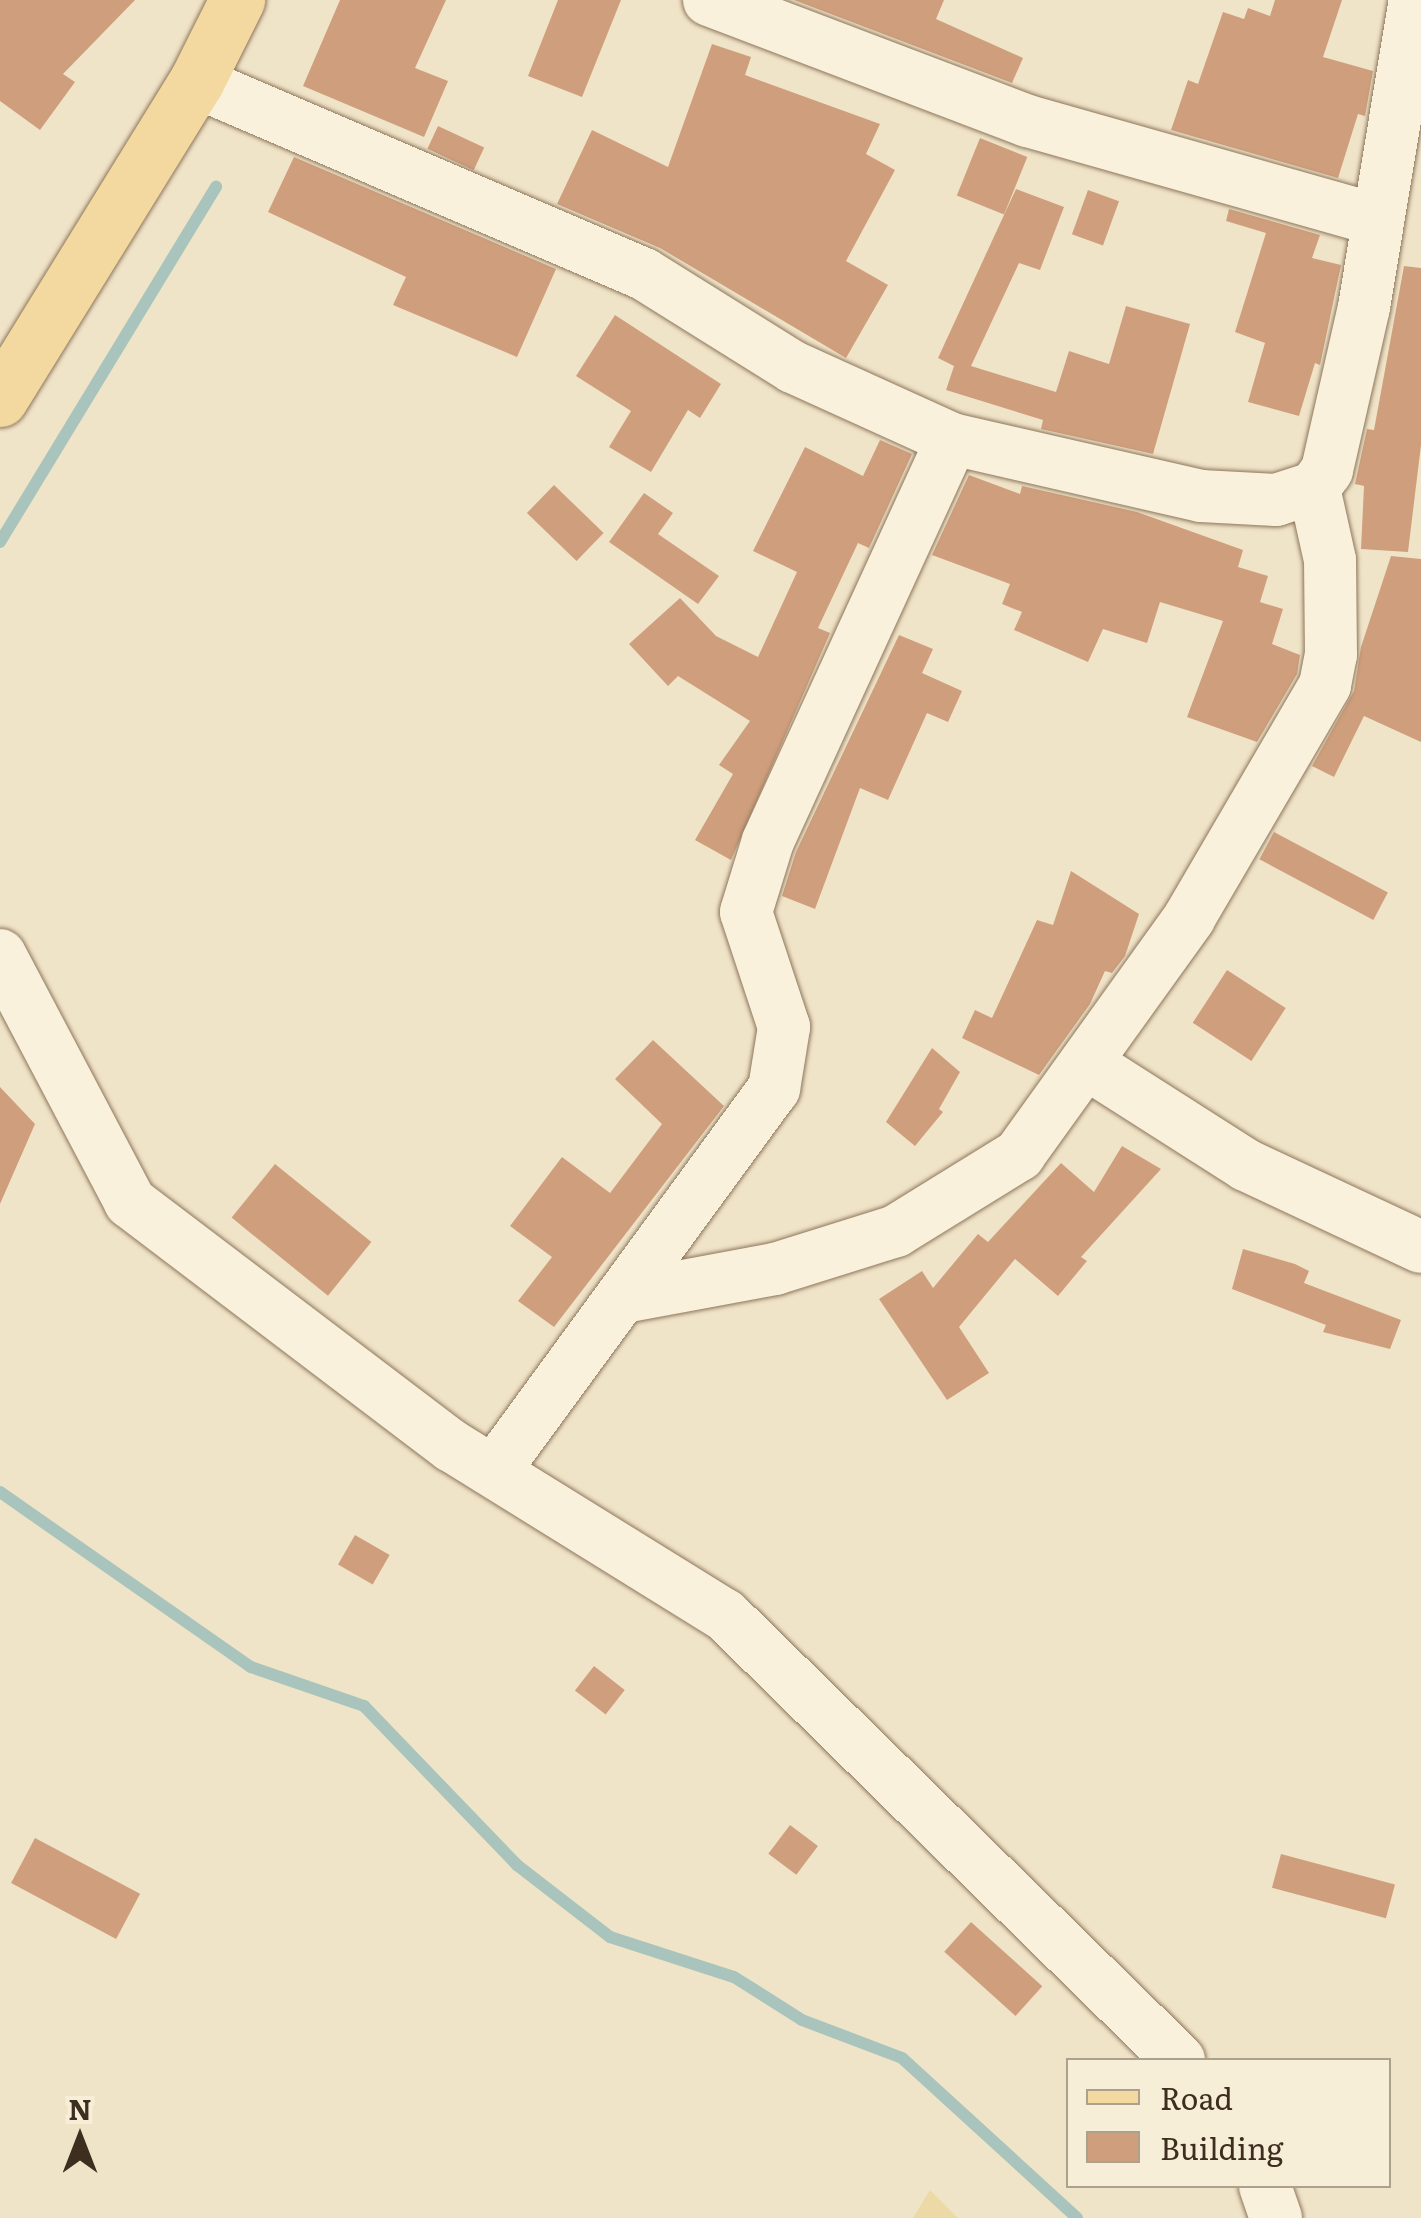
<!DOCTYPE html>
<html>
<head>
<meta charset="utf-8">
<style>
	body { margin:0 }
	#map { position:relative; width:1421px; height:2218px; overflow:hidden; background:#f0e4c8; font-family:Literata,serif }
	div>[style] { position:absolute }
	[style*='--x'] { left:calc(var(--x)*1px); top:calc(var(--y)*1px); width:calc(var(--w)*1px); rotate:calc(var(--a)*1deg) }
	.sand>* { inset:0; background:#ecd9a5 }
	.stream>* { height:12px; margin:-6px; padding:0 6px; transform-origin:6px; border-radius:6px; background:#a9c4bc }
	.building>* { inset:0; background:#cf9f7d; transform-origin:0 0 }
	.roads { filter:drop-shadow(0 0 2px #8d765c) drop-shadow(0 0 2px #8d765c) }
	.minor>* { height:52px; margin:-26px; padding:0 26px; transform-origin:26px; border-radius:26px; background:#faf1dc }
	.major>* { height:55px; margin:-27.5px; padding:0 27.5px; transform-origin:27.5px; border-radius:27.5px; background:#f3d9a0 }
	span { translate:-50% -50%; white-space:nowrap; text-align:center; line-height:1.15; -webkit-text-stroke:9px #f7eed8; paint-order:stroke }
	.legend { position:absolute; left:1066px; top:2058px; width:325px; height:130px; box-sizing:border-box; background:#f7eed8; border:2px solid #ada18e; margin:0; padding:12px 18px; list-style:none; font-size:30px; color:#3d2e20 }
	.legend li { display:flex; align-items:center; gap:20px; height:50px }
	.legend b { width:50px; border:2px solid #ada18e }
	.north { position:absolute; left:30px; top:2088px; width:100px; height:100px; -webkit-text-stroke:8px #f7eed8; paint-order:stroke; rotate:0deg; font-size:28px; font-weight:700; line-height:40px; text-align:center; color:#3d2e20 }
	.north::after { content:''; display:block; margin:auto; width:35px; height:45px; background:#3d2e20; clip-path:polygon(50% 0,100% 100%,50% 72%,0 100%) }
</style>
</head>
<body>
<div id="map">
	<div class="sand">
		<div style="clip-path:polygon(930px 2190px,958px 2218px,913px 2218px)"></div>
	</div>
	<div class="stream">
		<div style="--x:0;--y:542;--w:416;--a:-58.7"></div>
		<div style="--x:0;--y:1492;--w:306;--a:34.9"></div>
		<div style="--x:251;--y:1667;--w:120;--a:19"></div>
		<div style="--x:364;--y:1706;--w:221;--a:46.1"></div>
		<div style="--x:517;--y:1865;--w:118;--a:37.7"></div>
		<div style="--x:610;--y:1937;--w:130;--a:17.9"></div>
		<div style="--x:734;--y:1977;--w:80;--a:32.3"></div>
		<div style="--x:802;--y:2020;--w:107;--a:20.8"></div>
		<div style="--x:902;--y:2058;--w:237;--a:42.4"></div>
	</div>
	<div class="building">
		<div style="clip-path:polygon(0 0,135px 0,63px 74px,75px 82px,40px 130px,0 101px)"></div>
		<div style="clip-path:polygon(340px 0,446px 0,415px 68px,448px 81px,424px 137px,303px 86px)"></div>
		<div style="clip-path:polygon(558px 0,621px 0,582px 97px,528px 76px)"></div>
		<div style="clip-path:polygon(794px 0,944px 0,936px 19px,1023px 58px,1012px 83px)"></div>
		<div style="clip-path:polygon(1275px 0,1342px 0,1323px 57px,1373px 71px,1365px 116px,1358px 114px,1338px 178px,1171px 130px,1188px 80px,1198px 84px,1223px 12px,1244px 19px,1248px 8px,1270px 16px)"></div>
		<div style="clip-path:polygon(712px 44px,751px 57px,745px 75px,880px 124px,866px 154px,895px 170px,846px 261px,888px 285px,846px 358px,660px 248px,557px 204px,592px 130px,668px 167px)"></div>
		<div style="left:438px;top:126px;width:51px;height:25px;rotate:25deg"></div>
		<div style="left:980px;top:138px;width:51px;height:62px;rotate:22deg"></div>
		<div style="clip-path:polygon(294px 157px,556px 269px,517px 357px,393px 305px,406px 277px,268px 212px)"></div>
		<div style="clip-path:polygon(1016px 189px,1064px 207px,1040px 270px,1019px 263px,971px 366px,1056px 392px,1069px 351px,1109px 364px,1126px 306px,1190px 324px,1153px 454px,1041px 429px,1043px 420px,946px 390px,954px 366px,938px 358px)"></div>
		<div style="left:1088px;top:190px;width:33px;height:47px;rotate:20deg"></div>
		<div style="clip-path:polygon(1229px 209px,1320px 235px,1312px 258px,1341px 265px,1320px 365px,1315px 363px,1299px 416px,1248px 402px,1265px 343px,1235px 332px,1266px 233px,1226px 221px)"></div>
		<div style="clip-path:polygon(1404px 266px,1421px 268px,1421px 445px,1408px 552px,1361px 549px,1364px 486px,1355px 484px,1367px 429px,1374px 430px)"></div>
		<div style="clip-path:polygon(615px 315px,721px 384px,700px 418px,688px 410px,651px 472px,609px 447px,631px 411px,576px 376px)"></div>
		<div style="clip-path:polygon(880px 440px,912px 454px,869px 548px,858px 543px,818px 628px,830px 633px,731px 860px,695px 840px,733px 774px,719px 765px,750px 721px,678px 676px,668px 686px,629px 644px,680px 598px,716px 636px,758px 657px,797px 572px,753px 551px,805px 447px,863px 476px)"></div>
		<div style="clip-path:polygon(969px 475px,1020px 494px,1022px 486px,1137px 512px,1243px 550px,1238px 567px,1268px 576px,1260px 602px,1283px 609px,1272px 644px,1300px 655px,1297px 674px,1257px 742px,1187px 717px,1223px 621px,1160px 602px,1147px 643px,1103px 629px,1088px 662px,1014px 630px,1022px 612px,1002px 604px,1010px 584px,932px 555px)"></div>
		<div style="left:554px;top:485px;width:69px;height:39px;rotate:44deg"></div>
		<div style="clip-path:polygon(644px 493px,673px 513px,658px 534px,719px 576px,698px 604px,609px 542px)"></div>
		<div style="clip-path:polygon(1391px 556px,1421px 559px,1421px 742px,1364px 716px,1334px 777px,1312px 766px,1354px 691px,1361px 647px)"></div>
		<div style="clip-path:polygon(899px 635px,933px 649px,922px 673px,962px 691px,948px 722px,927px 713px,888px 800px,860px 788px,815px 909px,782px 896px,796px 852px)"></div>
		<div style="left:1274px;top:832px;width:129px;height:31px;rotate:28deg"></div>
		<div style="clip-path:polygon(1071px 871px,1139px 914px,1125px 956px,1112px 973px,1105px 971px,1090px 1004px,1039px 1075px,962px 1038px,975px 1010px,992px 1018px,1037px 920px,1053px 925px)"></div>
		<div style="left:1227px;top:970px;width:70px;height:63px;rotate:33deg"></div>
		<div style="clip-path:polygon(653px 1040px,724px 1106px,554px 1327px,518px 1301px,552px 1257px,510px 1226px,562px 1157px,610px 1193px,662px 1124px,615px 1079px)"></div>
		<div style="clip-path:polygon(932px 1048px,960px 1072px,939px 1109px,943px 1112px,915px 1146px,886px 1122px)"></div>
		<div style="clip-path:polygon(0 1087px,35px 1124px,0 1204px)"></div>
		<div style="clip-path:polygon(1122px 1146px,1161px 1169px,1081px 1257px,1087px 1261px,1058px 1296px,1015px 1259px,959px 1327px,989px 1373px,947px 1400px,879px 1299px,922px 1271px,933px 1288px,978px 1234px,988px 1242px,1061px 1163px,1094px 1192px)"></div>
		<div style="left:275px;top:1164px;width:124px;height:69px;rotate:39deg"></div>
		<div style="clip-path:polygon(1243px 1249px,1295px 1264px,1309px 1271px,1304px 1283px,1401px 1320px,1390px 1349px,1323px 1332px,1326px 1325px,1232px 1289px)"></div>
		<div style="left:355px;top:1535px;width:40px;height:34px;rotate:30deg"></div>
		<div style="left:594px;top:1666px;width:39px;height:31px;rotate:38deg"></div>
		<div style="left:790px;top:1825px;width:35px;height:36px;rotate:37deg"></div>
		<div style="left:35px;top:1838px;width:119px;height:51px;rotate:28deg"></div>
		<div style="left:1281px;top:1854px;width:118px;height:35px;rotate:15deg"></div>
		<div style="left:971px;top:1922px;width:96px;height:40px;rotate:42deg"></div>
	</div>
	<div class="roads">
		<div class="minor">
			<div style="--x:709;--y:0;--w:341;--a:20.8"></div>
			<div style="--x:1028;--y:121;--w:363;--a:15.8"></div>
			<div style="--x:196;--y:82;--w:487;--a:23.2"></div>
			<div style="--x:644;--y:274;--w:176;--a:32"></div>
			<div style="--x:793;--y:367;--w:175;--a:24.4"></div>
			<div style="--x:952;--y:439;--w:255;--a:12.9"></div>
			<div style="--x:1201;--y:496;--w:75;--a:3.1"></div>
			<div style="--x:1276;--y:500;--w:40;--a:-18"></div>
			<div style="--x:1314;--y:488;--w:22;--a:-54"></div>
			<div style="--x:1327;--y:470;--w:167;--a:-77.2"></div>
			<div style="--x:1364;--y:307;--w:311;--a:-80.6"></div>
			<div style="--x:0;--y:955;--w:279;--a:62.2"></div>
			<div style="--x:130;--y:1202;--w:404;--a:37.2"></div>
			<div style="--x:452;--y:1446;--w:321;--a:31.8"></div>
			<div style="--x:725;--y:1615;--w:636;--a:44.43"></div>
			<div style="--x:1086;--y:1063;--w:190;--a:32.5"></div>
			<div style="--x:1246;--y:1165;--w:193;--a:25.1"></div>
			<div style="--x:624;--y:1297;--w:154;--a:-10.5"></div>
			<div style="--x:775;--y:1269;--w:127;--a:-17.4"></div>
			<div style="--x:896;--y:1231;--w:145;--a:-31.7"></div>
			<div style="--x:1019;--y:1155;--w:292;--a:-54.3"></div>
			<div style="--x:1189;--y:918;--w:270;--a:-59.7"></div>
			<div style="--x:1325;--y:685;--w:31;--a:-79"></div>
			<div style="--x:1331;--y:655;--w:95;--a:-90.6"></div>
			<div style="--x:1330;--y:560;--w:74;--a:-102.5"></div>
			<div style="--x:494;--y:1471;--w:474;--a:-53.8"></div>
			<div style="--x:774;--y:1089;--w:63;--a:-80.8"></div>
			<div style="--x:784;--y:1027;--w:121;--a:-108.3"></div>
			<div style="--x:746;--y:912;--w:74;--a:-72.8"></div>
			<div style="--x:768;--y:841;--w:442;--a:-65.4"></div>
			<div style="--x:1265;--y:2186;--w:34;--a:71"></div>
		</div>
		<div class="major">
			<div style="--x:0;--y:399;--w:373;--a:-58.3"></div>
			<div style="--x:196;--y:82;--w:92;--a:-63.4"></div>
		</div>
	</div>
	<ul class="legend">
	<li><b style="height:12px;background:#f3d9a0"></b>Road</li>
	<li><b style="height:28px;background:#cf9f7d"></b>Building</li>
	</ul>
	<div class="north">N</div>
</div>
</body>
</html>
